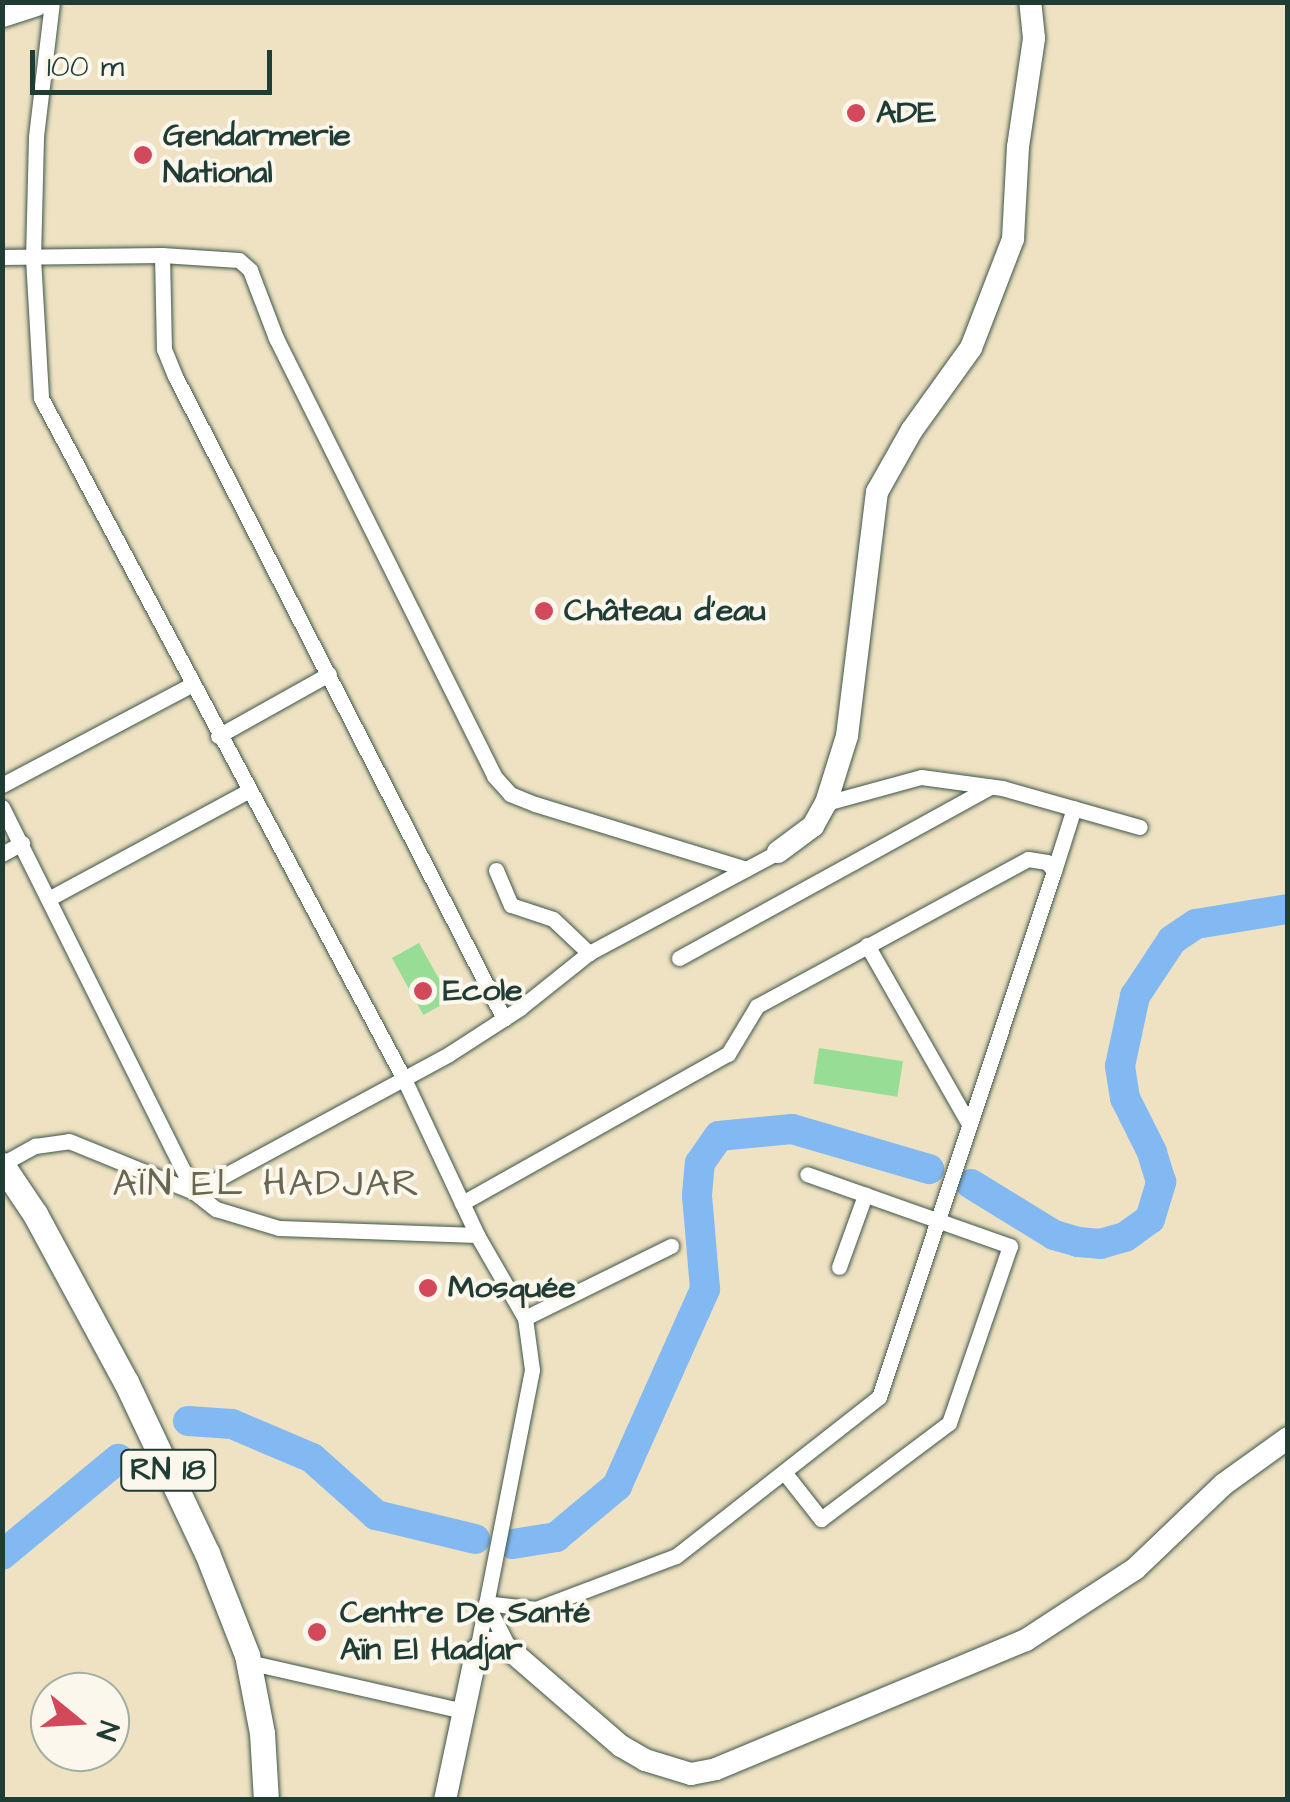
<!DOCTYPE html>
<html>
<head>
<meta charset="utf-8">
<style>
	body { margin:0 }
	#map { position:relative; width:1290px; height:1802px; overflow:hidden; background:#eee2c2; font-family:"Architects Daughter",sans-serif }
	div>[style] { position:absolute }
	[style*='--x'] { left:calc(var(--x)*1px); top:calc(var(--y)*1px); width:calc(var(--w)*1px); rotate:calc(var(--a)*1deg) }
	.green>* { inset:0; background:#98dd95; transform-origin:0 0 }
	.river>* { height:30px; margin:-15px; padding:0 15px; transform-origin:15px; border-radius:15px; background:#83b9f2 }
	.roads { filter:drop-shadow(0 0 2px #3e5649) drop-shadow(0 0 2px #3e5649) }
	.street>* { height:15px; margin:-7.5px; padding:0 7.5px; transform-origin:7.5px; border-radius:7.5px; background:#fff }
	.secondary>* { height:22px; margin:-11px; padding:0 11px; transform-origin:11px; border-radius:11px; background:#fff }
	.primary>* { height:25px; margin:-12.5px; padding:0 12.5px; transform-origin:12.5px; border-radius:12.5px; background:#fff }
	.dots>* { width:28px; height:28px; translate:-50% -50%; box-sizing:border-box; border:5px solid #fbf7ec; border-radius:50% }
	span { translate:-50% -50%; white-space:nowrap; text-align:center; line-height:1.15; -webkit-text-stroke:8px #fbf7ec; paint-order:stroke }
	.shield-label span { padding:2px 8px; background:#fbf7ec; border:2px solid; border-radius:8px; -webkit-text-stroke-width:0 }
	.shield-label { font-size:30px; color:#1f3d34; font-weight:700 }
	.poi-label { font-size:32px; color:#1f3d34; font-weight:700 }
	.left { translate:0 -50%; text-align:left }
	.quarter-label { font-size:38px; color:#676651; letter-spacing:2.5px }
	.frame { position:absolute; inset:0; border:5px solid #1f3d34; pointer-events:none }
	.north { position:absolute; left:30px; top:1672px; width:100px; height:100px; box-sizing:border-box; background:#fbf7ec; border:2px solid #a3ada2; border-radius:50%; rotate:108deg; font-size:28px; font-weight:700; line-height:40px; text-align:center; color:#1f3d34 }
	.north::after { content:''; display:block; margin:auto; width:35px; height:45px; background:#d1495b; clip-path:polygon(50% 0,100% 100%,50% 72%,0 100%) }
	.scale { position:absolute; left:30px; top:50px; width:242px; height:45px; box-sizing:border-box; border:5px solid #1f3d34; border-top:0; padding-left:12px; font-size:30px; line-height:35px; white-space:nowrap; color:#1f3d34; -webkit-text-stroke:8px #fbf7ec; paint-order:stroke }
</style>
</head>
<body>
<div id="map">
	<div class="green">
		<div style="left:419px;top:943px;width:65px;height:31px;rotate:61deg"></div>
		<div style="left:819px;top:1048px;width:85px;height:36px;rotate:9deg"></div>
	</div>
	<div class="river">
		<div style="--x:971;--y:1184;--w:97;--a:31.6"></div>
		<div style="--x:1054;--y:1235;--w:25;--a:16"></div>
		<div style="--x:1078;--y:1242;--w:22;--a:5"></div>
		<div style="--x:1100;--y:1244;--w:26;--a:-16"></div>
		<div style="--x:1125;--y:1237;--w:31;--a:-36"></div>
		<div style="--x:1150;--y:1219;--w:39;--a:-73"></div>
		<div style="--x:1161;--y:1182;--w:31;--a:-107"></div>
		<div style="--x:1152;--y:1152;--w:60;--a:-116.6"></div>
		<div style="--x:1125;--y:1098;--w:32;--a:-99"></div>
		<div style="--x:1120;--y:1066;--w:72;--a:-77.9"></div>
		<div style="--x:1135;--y:996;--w:67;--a:-56.5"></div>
		<div style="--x:1172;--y:940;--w:29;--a:-34"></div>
		<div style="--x:1196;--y:924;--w:93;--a:-9.3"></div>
		<div style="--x:188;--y:1421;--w:44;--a:3.9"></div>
		<div style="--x:232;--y:1424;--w:87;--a:23"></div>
		<div style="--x:312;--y:1458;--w:86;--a:41.7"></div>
		<div style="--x:376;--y:1515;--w:102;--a:13.6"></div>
		<div style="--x:513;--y:1544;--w:44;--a:-9.2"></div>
		<div style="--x:556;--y:1537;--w:80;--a:-39.9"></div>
		<div style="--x:617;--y:1486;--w:216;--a:-65.9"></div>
		<div style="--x:705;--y:1289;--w:94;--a:-94.9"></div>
		<div style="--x:697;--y:1195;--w:32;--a:-85"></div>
		<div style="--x:700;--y:1163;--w:33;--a:-55"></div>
		<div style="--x:719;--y:1136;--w:73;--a:-5.5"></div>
		<div style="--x:792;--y:1129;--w:143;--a:16.3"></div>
		<div style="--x:2;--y:1555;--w:151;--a:-39.6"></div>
	</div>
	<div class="roads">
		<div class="street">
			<div style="--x:52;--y:2;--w:136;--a:96.8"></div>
			<div style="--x:36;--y:137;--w:121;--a:91.4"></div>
			<div style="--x:33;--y:258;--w:140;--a:86.7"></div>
			<div style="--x:41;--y:398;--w:772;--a:61.94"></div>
			<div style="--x:404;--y:1079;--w:172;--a:64.9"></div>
			<div style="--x:477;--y:1235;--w:96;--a:60"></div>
			<div style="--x:525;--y:1318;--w:52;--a:82.3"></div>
			<div style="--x:532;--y:1370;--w:285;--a:101.1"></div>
			<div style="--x:162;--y:255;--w:94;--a:88.8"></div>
			<div style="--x:164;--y:349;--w:29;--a:68"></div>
			<div style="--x:175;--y:376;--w:722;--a:62.9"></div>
			<div style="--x:2;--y:257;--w:160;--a:-0.7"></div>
			<div style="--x:162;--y:255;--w:77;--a:3.7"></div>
			<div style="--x:239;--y:260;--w:15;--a:42"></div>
			<div style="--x:250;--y:270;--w:73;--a:69.1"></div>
			<div style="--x:276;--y:338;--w:489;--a:63.5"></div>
			<div style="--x:494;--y:776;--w:24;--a:48"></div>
			<div style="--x:510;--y:794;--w:27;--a:22"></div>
			<div style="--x:535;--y:804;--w:221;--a:17.1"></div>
			<div style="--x:218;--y:736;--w:127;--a:-29.2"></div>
			<div style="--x:2;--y:785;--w:214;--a:-27.9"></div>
			<div style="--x:826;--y:803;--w:98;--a:-15.3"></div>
			<div style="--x:921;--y:777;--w:82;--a:7.7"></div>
			<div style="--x:1002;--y:788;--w:143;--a:15.8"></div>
			<div style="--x:2;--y:807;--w:430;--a:63.5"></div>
			<div style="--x:194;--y:1192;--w:290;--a:-28.4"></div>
			<div style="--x:449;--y:1054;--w:85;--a:-32.9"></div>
			<div style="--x:520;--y:1008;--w:88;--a:-38.6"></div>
			<div style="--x:589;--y:953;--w:214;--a:-28.1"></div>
			<div style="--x:2;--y:854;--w:23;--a:-29"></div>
			<div style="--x:496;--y:870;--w:38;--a:67"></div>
			<div style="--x:511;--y:905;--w:44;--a:18.4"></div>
			<div style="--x:553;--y:919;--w:50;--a:43.4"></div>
			<div style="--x:1054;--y:871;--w:66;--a:-72.4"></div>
			<div style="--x:50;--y:898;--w:225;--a:-28.4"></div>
			<div style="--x:867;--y:945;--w:206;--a:60.3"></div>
			<div style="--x:679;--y:958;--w:355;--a:-28.8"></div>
			<div style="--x:2;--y:1164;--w:38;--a:-29"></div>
			<div style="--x:35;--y:1146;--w:34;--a:-8"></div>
			<div style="--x:69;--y:1141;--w:135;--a:22.2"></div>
			<div style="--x:194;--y:1192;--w:28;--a:38"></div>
			<div style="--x:216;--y:1209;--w:66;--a:16.8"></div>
			<div style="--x:279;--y:1228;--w:198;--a:2"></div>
			<div style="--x:462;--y:1203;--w:305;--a:-29.3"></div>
			<div style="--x:728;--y:1054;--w:56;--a:-58.9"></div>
			<div style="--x:757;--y:1006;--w:308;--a:-28.5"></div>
			<div style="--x:1028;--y:859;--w:19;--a:9"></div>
			<div style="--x:1047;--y:862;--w:11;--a:52"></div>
			<div style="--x:1054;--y:871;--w:554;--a:108.4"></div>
			<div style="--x:879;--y:1397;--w:258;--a:141.9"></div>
			<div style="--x:676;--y:1556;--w:150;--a:159.3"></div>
			<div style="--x:536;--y:1609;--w:50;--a:-173.2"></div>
			<div style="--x:839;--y:1267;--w:77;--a:-70.1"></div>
			<div style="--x:525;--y:1318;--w:163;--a:-26.3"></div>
			<div style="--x:784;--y:1472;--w:60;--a:51.8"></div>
			<div style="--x:821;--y:1519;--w:160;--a:-36.9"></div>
			<div style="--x:949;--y:1423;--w:187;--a:-71"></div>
			<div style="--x:1010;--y:1246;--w:215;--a:-160.5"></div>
			<div style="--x:486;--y:1603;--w:51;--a:62.9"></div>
			<div style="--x:248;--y:1662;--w:221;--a:12.8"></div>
		</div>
		<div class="secondary">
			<div style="--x:778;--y:852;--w:44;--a:-36.6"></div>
			<div style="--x:813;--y:826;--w:26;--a:-61"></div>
			<div style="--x:826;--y:803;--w:70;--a:-72.6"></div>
			<div style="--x:847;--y:736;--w:246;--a:-83"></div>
			<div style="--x:877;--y:492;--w:71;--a:-60.6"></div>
			<div style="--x:912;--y:430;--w:101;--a:-54.3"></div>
			<div style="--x:971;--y:348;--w:117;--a:-68.9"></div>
			<div style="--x:1013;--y:239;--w:92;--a:-86.9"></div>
			<div style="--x:1018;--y:147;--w:110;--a:-81.6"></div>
			<div style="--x:1034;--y:38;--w:36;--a:-96"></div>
			<div style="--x:445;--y:1800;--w:153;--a:-78"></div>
			<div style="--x:477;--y:1650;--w:17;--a:-25"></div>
			<div style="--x:492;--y:1643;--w:19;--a:21"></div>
			<div style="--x:510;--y:1650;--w:147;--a:40.9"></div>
			<div style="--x:621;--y:1746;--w:28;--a:30"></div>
			<div style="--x:645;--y:1760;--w:48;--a:16.9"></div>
			<div style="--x:691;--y:1774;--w:25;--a:-11"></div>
			<div style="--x:716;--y:1769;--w:336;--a:-22.6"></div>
			<div style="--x:1026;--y:1640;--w:130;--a:-33.1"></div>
			<div style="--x:1135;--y:1569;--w:123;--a:-43.7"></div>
			<div style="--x:1224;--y:1484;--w:79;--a:-35.7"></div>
		</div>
		<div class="primary">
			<div style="--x:2;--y:14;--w:35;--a:-18"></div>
			<div style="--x:2;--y:1165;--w:59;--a:56"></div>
			<div style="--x:35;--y:1214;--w:191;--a:61.6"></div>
			<div style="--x:126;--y:1382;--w:189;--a:64.7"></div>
			<div style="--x:207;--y:1553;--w:110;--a:68.6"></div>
			<div style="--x:247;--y:1655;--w:79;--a:79.1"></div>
			<div style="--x:262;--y:1733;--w:67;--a:86.6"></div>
		</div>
	</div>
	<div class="dots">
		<div style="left:856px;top:113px;background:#d1495b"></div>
		<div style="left:143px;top:155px;background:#d1495b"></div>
		<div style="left:544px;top:611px;background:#d1495b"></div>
		<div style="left:423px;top:991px;background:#d1495b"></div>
		<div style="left:428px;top:1288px;background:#d1495b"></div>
		<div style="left:317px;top:1632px;background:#d1495b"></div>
	</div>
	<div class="shield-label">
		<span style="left:168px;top:1470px">RN 18</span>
	</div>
	<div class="poi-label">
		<span class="left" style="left:876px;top:113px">ADE</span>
		<span class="left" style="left:163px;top:155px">Gendarmerie<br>National</span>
		<span class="left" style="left:564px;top:611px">Château d'eau</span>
		<span class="left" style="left:443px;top:991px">Ecole</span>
		<span class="left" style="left:448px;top:1288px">Mosquée</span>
		<span class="left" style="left:340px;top:1632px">Centre De Santé<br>Aïn El Hadjar</span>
	</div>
	<div class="quarter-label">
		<span style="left:267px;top:1185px">AÏN EL HADJAR</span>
	</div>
	<div class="frame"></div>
	<div class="north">N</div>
	<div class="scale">100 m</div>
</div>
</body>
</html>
